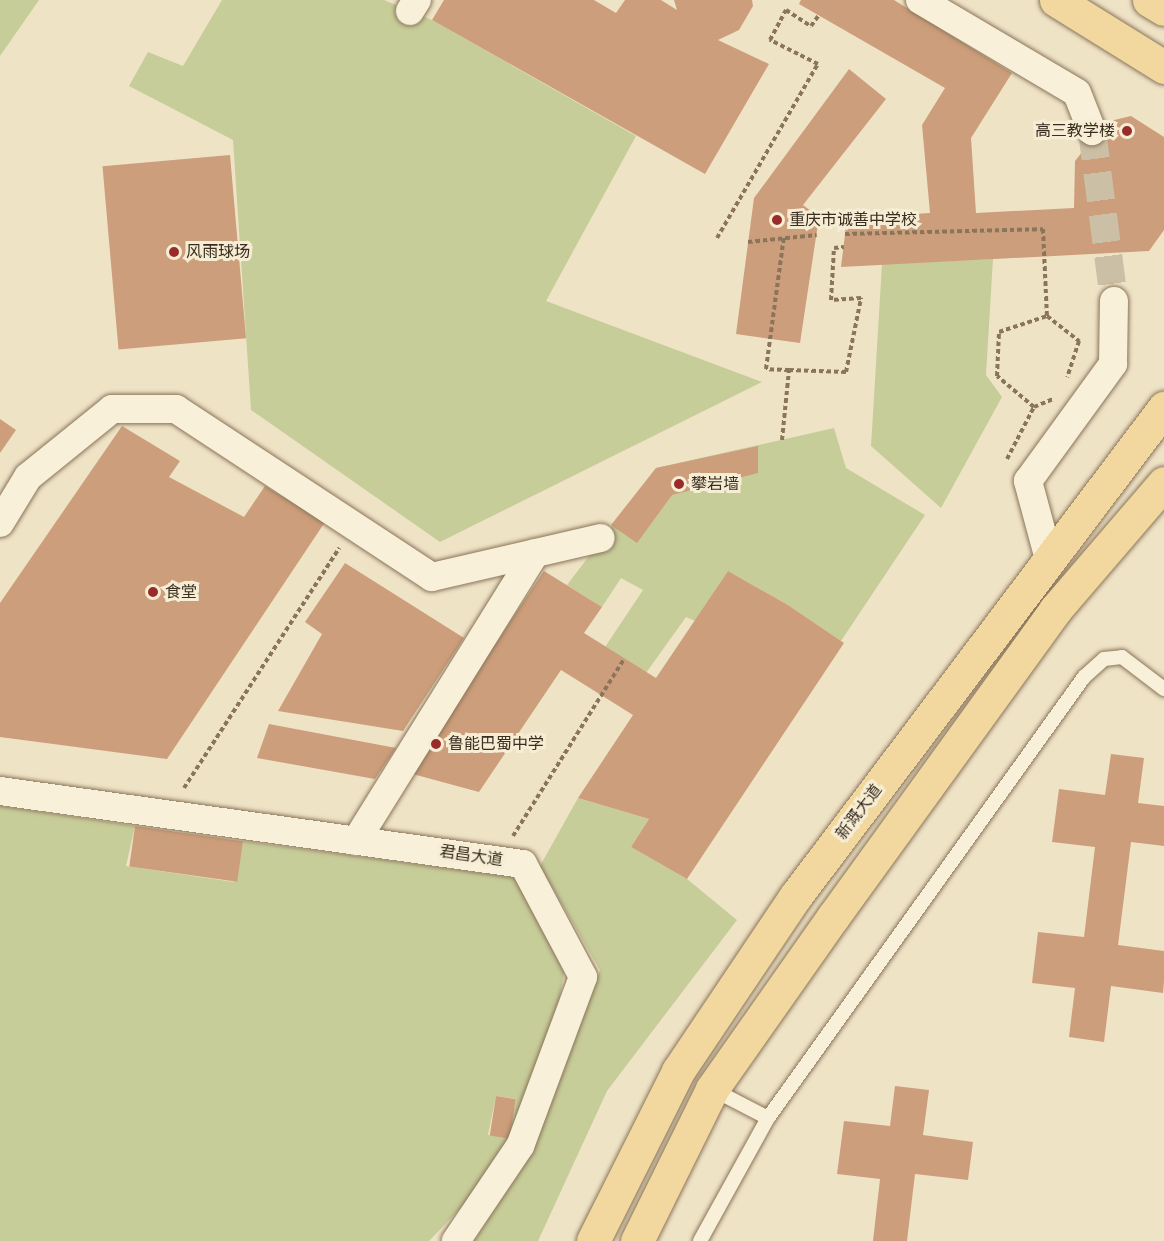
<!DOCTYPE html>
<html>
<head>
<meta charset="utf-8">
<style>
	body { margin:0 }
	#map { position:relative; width:1164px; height:1241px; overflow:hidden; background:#efe3c6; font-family:"Times New Roman","Noto Sans SC",serif }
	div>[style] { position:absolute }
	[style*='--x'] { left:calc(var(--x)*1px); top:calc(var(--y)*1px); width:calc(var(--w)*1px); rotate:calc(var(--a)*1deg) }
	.green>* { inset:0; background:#c7cd99 }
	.building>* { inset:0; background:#cd9e7b; transform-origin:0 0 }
	.minor-tunnel>* { height:28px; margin-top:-14px; transform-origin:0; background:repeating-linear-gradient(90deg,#cbbfa5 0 28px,transparent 0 42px) }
	.path>* { height:4px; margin-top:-2px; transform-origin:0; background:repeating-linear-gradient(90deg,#8a755b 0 4.5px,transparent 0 7.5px) }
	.roads { filter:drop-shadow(0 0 2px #8a755b) drop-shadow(0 0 2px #8a755b) }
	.service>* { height:14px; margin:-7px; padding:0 7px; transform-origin:7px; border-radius:7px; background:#f9f0d9 }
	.minor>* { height:28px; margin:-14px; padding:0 14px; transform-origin:14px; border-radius:14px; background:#f9f0d9 }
	.primary>* { height:33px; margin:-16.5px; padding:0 16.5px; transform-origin:16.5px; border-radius:16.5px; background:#f2d89e }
	.dots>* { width:16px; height:16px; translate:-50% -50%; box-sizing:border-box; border:3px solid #f6edd5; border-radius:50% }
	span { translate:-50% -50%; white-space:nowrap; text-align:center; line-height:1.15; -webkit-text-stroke:6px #f6edd5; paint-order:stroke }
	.poi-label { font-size:16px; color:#3a2d1f }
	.right { translate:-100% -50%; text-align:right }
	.left { translate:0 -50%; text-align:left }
	.street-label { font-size:16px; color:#3a2d1f }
</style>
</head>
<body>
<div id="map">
	<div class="green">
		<div style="clip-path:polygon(0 0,39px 0,0 56px)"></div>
		<div style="clip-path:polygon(222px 0,384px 0,432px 20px,636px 136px,546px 301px,762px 382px,440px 542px,251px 410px,233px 140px,129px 86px,148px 52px,183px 66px)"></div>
		<div style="clip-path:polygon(993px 259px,986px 375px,1002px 397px,941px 508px,871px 446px,882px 264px)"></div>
		<div style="clip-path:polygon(834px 428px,846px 468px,925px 515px,841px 641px,788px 605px,728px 571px,695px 621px,686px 617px,646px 673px,605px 647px,643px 590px,621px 578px,602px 607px,567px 585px,656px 468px)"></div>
		<div style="clip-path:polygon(578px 798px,649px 819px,631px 847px,687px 879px,737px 920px,607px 1091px,538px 1241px,474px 1241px,532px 1148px,600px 970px,540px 866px)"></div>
		<div style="clip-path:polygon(evenodd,0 806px,135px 826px,126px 866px,234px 882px,243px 841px,517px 878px,564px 972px,557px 1016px,516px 1140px,476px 1192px,429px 1241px,0 1241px,0 806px,496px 1096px,516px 1099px,509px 1137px,488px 1135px,496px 1096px)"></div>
	</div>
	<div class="building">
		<div style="clip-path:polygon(444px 0,594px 0,616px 13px,625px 0,661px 0,677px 10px,674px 0,752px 0,753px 6px,739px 30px,718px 40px,769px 64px,705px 174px,432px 20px)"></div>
		<div style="clip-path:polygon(801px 0,894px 0,1012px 73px,971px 138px,976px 213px,1074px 208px,1075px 161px,1106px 122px,1131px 116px,1164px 137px,1164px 230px,1149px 251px,841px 267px,847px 218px,930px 213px,922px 125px,945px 88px,799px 4px)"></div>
		<div style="clip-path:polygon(849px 69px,886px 99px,803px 205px,819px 217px,800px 343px,736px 334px,754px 198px)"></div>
		<div style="left:230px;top:155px;width:184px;height:128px;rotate:85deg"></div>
		<div style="clip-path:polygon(0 419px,16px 430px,0 453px)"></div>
		<div style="clip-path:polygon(122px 426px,180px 461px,169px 477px,244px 517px,265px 486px,325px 522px,167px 759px,0 737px,0 603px)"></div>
		<div style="clip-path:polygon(758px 446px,758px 473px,672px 495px,637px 543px,611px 525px,656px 468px)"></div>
		<div style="clip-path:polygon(345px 563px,464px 638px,403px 731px,278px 711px,322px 634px,305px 622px)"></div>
		<div style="clip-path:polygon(544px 571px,602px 607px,584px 633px,656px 678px,728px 571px,788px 605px,844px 643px,687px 879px,631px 847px,649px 819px,578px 798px,633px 715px,561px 670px,479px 792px,409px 773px)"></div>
		<div style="clip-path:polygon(269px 724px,396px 748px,375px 779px,257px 758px)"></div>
		<div style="clip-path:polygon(1111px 754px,1144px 758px,1138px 803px,1164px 806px,1164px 846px,1131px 842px,1118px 945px,1164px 951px,1164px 981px,1163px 993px,1111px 986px,1104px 1042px,1069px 1037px,1075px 988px,1032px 983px,1038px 932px,1084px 937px,1095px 847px,1052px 842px,1059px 789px,1105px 795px)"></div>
		<div style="left:135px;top:826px;width:109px;height:41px;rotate:8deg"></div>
		<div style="clip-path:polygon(895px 1086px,929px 1090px,923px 1135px,973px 1142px,968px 1180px,915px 1174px,907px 1241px,873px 1241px,880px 1179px,837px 1174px,844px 1121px,890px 1126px)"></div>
		<div style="left:496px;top:1096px;width:20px;height:40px;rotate:9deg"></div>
	</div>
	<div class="minor-tunnel">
		<div style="--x:1092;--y:131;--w:171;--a:82.6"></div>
	</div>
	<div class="path">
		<div style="--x:845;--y:234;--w:198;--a:-1.4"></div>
		<div style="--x:1043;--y:229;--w:87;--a:87.4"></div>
		<div style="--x:1047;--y:316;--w:41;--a:38"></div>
		<div style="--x:1079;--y:341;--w:38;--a:108"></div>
		<div style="--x:717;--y:238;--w:201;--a:-59.9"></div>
		<div style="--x:818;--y:64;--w:54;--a:-153.4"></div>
		<div style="--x:770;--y:40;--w:34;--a:-62"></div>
		<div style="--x:786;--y:10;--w:30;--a:33"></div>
		<div style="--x:811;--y:26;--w:14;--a:-54"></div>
		<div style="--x:748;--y:242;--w:69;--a:-5.8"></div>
		<div style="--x:789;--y:370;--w:57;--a:2"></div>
		<div style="--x:846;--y:372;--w:76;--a:-78.5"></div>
		<div style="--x:861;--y:298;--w:30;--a:176"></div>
		<div style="--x:831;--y:300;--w:52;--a:-86.7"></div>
		<div style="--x:834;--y:248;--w:10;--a:-6"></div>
		<div style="--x:1034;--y:407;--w:48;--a:-140"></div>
		<div style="--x:997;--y:376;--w:44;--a:-87.4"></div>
		<div style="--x:999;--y:332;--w:51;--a:-18.4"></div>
		<div style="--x:782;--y:440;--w:70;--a:-84.3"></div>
		<div style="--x:789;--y:370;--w:23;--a:-178"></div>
		<div style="--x:766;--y:369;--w:134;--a:-82.3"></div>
		<div style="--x:1007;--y:459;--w:59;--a:-62.6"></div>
		<div style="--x:1034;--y:407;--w:21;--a:-23"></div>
		<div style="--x:184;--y:788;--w:286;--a:-57.1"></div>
		<div style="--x:513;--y:836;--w:209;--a:-57.9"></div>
	</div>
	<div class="roads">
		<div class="service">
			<div style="--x:712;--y:1089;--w:63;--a:27.4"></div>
			<div style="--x:700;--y:1241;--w:141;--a:-61.1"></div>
			<div style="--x:768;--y:1118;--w:543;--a:-54.38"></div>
			<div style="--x:1084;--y:677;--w:27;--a:-42"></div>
			<div style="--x:1104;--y:659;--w:18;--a:-6"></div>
			<div style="--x:1122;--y:657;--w:53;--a:37.3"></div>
		</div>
		<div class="minor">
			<div style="--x:920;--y:0;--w:182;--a:30.6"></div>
			<div style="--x:1077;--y:93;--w:41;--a:68.5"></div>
			<div style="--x:410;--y:11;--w:13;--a:-58"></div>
			<div style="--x:0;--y:523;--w:54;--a:-58.7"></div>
			<div style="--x:28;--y:477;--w:108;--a:-39"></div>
			<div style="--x:112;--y:409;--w:64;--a:0"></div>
			<div style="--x:176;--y:409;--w:306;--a:33.3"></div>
			<div style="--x:432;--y:577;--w:173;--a:-13"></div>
			<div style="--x:1049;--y:559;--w:81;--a:-105.1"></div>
			<div style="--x:1028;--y:481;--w:145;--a:-54"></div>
			<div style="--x:1113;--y:364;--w:63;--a:-89.1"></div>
			<div style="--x:0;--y:791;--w:528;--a:7.95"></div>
			<div style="--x:523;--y:864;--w:128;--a:62"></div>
			<div style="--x:583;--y:977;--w:180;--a:110.4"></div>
			<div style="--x:520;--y:1146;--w:115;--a:124"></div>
			<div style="--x:356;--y:841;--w:339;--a:-58.1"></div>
		</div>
		<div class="primary">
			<div style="--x:1056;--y:0;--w:127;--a:31.8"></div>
			<div style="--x:1149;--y:0;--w:17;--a:31"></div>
			<div style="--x:593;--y:1241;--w:190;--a:-63.4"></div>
			<div style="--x:678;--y:1071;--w:210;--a:-56.1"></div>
			<div style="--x:795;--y:897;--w:613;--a:-52.96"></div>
			<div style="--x:637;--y:1241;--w:169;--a:-63.7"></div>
			<div style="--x:712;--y:1089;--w:210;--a:-54.9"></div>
			<div style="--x:833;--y:917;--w:379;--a:-54.1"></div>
			<div style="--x:1055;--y:610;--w:167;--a:-49.4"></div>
		</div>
	</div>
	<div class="dots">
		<div style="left:1127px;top:131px;background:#9a2b2b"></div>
		<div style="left:777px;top:220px;background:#9a2b2b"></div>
		<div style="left:174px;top:252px;background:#9a2b2b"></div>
		<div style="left:679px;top:484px;background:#9a2b2b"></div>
		<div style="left:153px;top:592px;background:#9a2b2b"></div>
		<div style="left:436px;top:744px;background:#9a2b2b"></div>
	</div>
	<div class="poi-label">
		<span class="right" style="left:1115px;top:131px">高三教学楼</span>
		<span class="left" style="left:789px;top:220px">重庆市诚善中学校</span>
		<span class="left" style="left:186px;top:252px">风雨球场</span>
		<span class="left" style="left:691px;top:484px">攀岩墙</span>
		<span class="left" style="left:165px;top:592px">食堂</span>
		<span class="left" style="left:448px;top:744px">鲁能巴蜀中学</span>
	</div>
	<div class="street-label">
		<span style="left:859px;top:812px;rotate:-53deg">新溉大道</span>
		<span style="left:471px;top:856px;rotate:8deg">君昌大道</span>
	</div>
</div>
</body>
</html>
